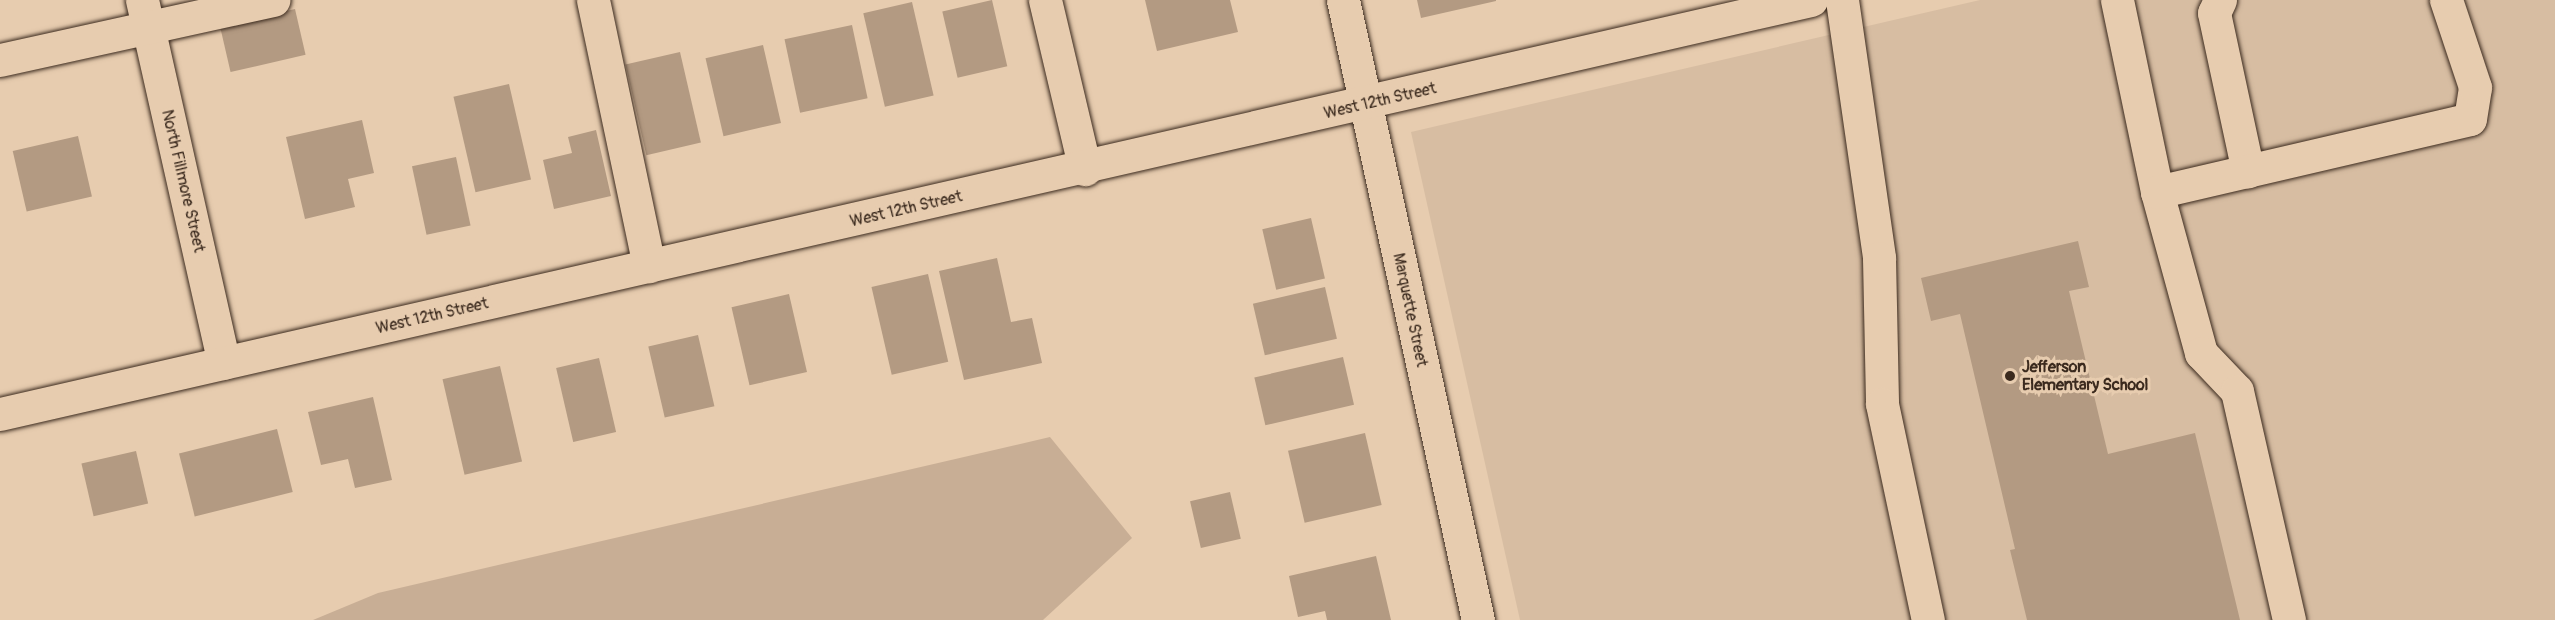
<!DOCTYPE html>
<html>
<head>
<meta charset="utf-8">
<style>
	body { margin:0 }
	#map { position:relative; width:2555px; height:620px; overflow:hidden; background:#e7ccaf; font-family:Pangolin,sans-serif }
	div>[style] { position:absolute }
	[style*='--x'] { left:calc(var(--x)*1px); top:calc(var(--y)*1px); width:calc(var(--w)*1px); rotate:calc(var(--a)*1deg) }
	.built>* { inset:0; background:#d7bda2 }
	.green>* { inset:0; background:#c8ae95 }
	.building>* { inset:0; background:#b39a82; transform-origin:0 0 }
	.roads { filter:drop-shadow(0 0 2px #3b2a1e) drop-shadow(0 0 2px #3b2a1e) }
	.minor>* { height:33px; margin:-16.5px; padding:0 16.5px; transform-origin:16.5px; border-radius:16.5px; background:#e7ccaf }
	.dots>* { width:16px; height:16px; translate:-50% -50%; box-sizing:border-box; border:3px solid #e7ccaf; border-radius:50% }
	span { translate:-50% -50%; white-space:nowrap; text-align:center; line-height:1.15; -webkit-text-stroke:6px #e7ccaf; paint-order:stroke }
	.street-label { font-size:16px; color:#3b2a1e }
	.poi-label { font-size:16px; color:#3b2a1e; font-weight:700 }
	.left { translate:0 -50%; text-align:left }
</style>
</head>
<body>
<div id="map">
	<div class="built">
		<div style="clip-path:polygon(1980px 0,2555px 0,2555px 620px,1520px 620px,1411px 132px)"></div>
	</div>
	<div class="green">
		<div style="clip-path:polygon(1050px 437px,1132px 538px,1043px 620px,313px 620px,378px 593px)"></div>
	</div>
	<div class="building">
		<div style="left:992px;top:0;width:68px;height:51px;rotate:77deg"></div>
		<div style="clip-path:polygon(1145px 0,1230px 0,1238px 32px,1157px 51px)"></div>
		<div style="clip-path:polygon(1417px 0,1496px 0,1496px 1px,1421px 18px)"></div>
		<div style="left:912px;top:2px;width:96px;height:50px;rotate:77deg"></div>
		<div style="left:295px;top:9px;width:47px;height:77px;rotate:77deg"></div>
		<div style="left:852px;top:25px;width:75px;height:69px;rotate:78deg"></div>
		<div style="left:763px;top:45px;width:80px;height:59px;rotate:77deg"></div>
		<div style="left:680px;top:52px;width:93px;height:56px;rotate:77deg"></div>
		<div style="left:509px;top:84px;width:98px;height:57px;rotate:77deg"></div>
		<div style="clip-path:polygon(362px 120px,374px 173px,348px 179px,355px 207px,305px 219px,286px 137px)"></div>
		<div style="clip-path:polygon(596px 130px,611px 196px,554px 209px,543px 160px,572px 153px,568px 137px)"></div>
		<div style="left:78px;top:136px;width:62px;height:67px;rotate:77deg"></div>
		<div style="left:456px;top:157px;width:70px;height:45px;rotate:78deg"></div>
		<div style="left:1311px;top:218px;width:62px;height:50px;rotate:77deg"></div>
		<div style="clip-path:polygon(2078px 241px,2089px 287px,2069px 291px,2108px 454px,2195px 433px,2240px 620px,2027px 620px,2010px 550px,2015px 549px,1960px 314px,1931px 321px,1921px 278px)"></div>
		<div style="clip-path:polygon(997px 258px,1011px 322px,1032px 318px,1042px 363px,964px 380px,939px 271px)"></div>
		<div style="left:928px;top:274px;width:90px;height:58px;rotate:77deg"></div>
		<div style="left:1325px;top:287px;width:53px;height:74px;rotate:77deg"></div>
		<div style="left:789px;top:294px;width:80px;height:59px;rotate:77deg"></div>
		<div style="left:698px;top:335px;width:73px;height:51px;rotate:77deg"></div>
		<div style="left:1343px;top:357px;width:49px;height:91px;rotate:77deg"></div>
		<div style="left:599px;top:358px;width:76px;height:44px;rotate:77deg"></div>
		<div style="left:500px;top:366px;width:98px;height:59px;rotate:77deg"></div>
		<div style="clip-path:polygon(373px 397px,392px 480px,355px 488px,348px 459px,321px 465px,308px 412px)"></div>
		<div style="left:277px;top:429px;width:65px;height:101px;rotate:76deg"></div>
		<div style="left:1365px;top:433px;width:74px;height:79px;rotate:77deg"></div>
		<div style="left:136px;top:451px;width:54px;height:56px;rotate:77deg"></div>
		<div style="left:1230px;top:492px;width:48px;height:41px;rotate:77deg"></div>
		<div style="clip-path:polygon(1376px 556px,1391px 620px,1327px 620px,1325px 611px,1298px 617px,1289px 576px)"></div>
	</div>
	<div class="roads">
		<div class="minor">
			<div style="--x:142;--y:0;--w:372;--a:77.3"></div>
			<div style="--x:593;--y:0;--w:272;--a:78.1"></div>
			<div style="--x:1045;--y:0;--w:174;--a:76.7"></div>
			<div style="--x:1343;--y:0;--w:635;--a:77.72"></div>
			<div style="--x:1842;--y:0;--w:261;--a:81.8"></div>
			<div style="--x:1879;--y:258;--w:146;--a:88.8"></div>
			<div style="--x:1882;--y:404;--w:221;--a:78"></div>
			<div style="--x:2117;--y:0;--w:196;--a:78.2"></div>
			<div style="--x:2157;--y:192;--w:167;--a:74.7"></div>
			<div style="--x:2201;--y:353;--w:52;--a:46.5"></div>
			<div style="--x:2237;--y:391;--w:235;--a:77.2"></div>
			<div style="--x:2220;--y:0;--w:14;--a:115"></div>
			<div style="--x:2214;--y:13;--w:162;--a:77.9"></div>
			<div style="--x:0;--y:60;--w:280;--a:-12.4"></div>
			<div style="--x:2157;--y:192;--w:321;--a:-13.1"></div>
			<div style="--x:2470;--y:119;--w:32;--a:-81"></div>
			<div style="--x:2475;--y:87;--w:92;--a:-108.4"></div>
			<div style="--x:0;--y:414;--w:1858;--a:-12.88"></div>
		</div>
	</div>
	<div class="dots">
		<div style="left:2010px;top:376px;background:#3b2a1e"></div>
	</div>
	<div class="street-label">
		<span style="left:1380px;top:101px;rotate:-13deg">West 12th Street</span>
		<span style="left:183px;top:181px;rotate:77deg">North Fillmore Street</span>
		<span style="left:906px;top:209px;rotate:-13deg">West 12th Street</span>
		<span style="left:1410px;top:310px;rotate:78deg">Marquette Street</span>
		<span style="left:432px;top:316px;rotate:-13deg">West 12th Street</span>
	</div>
	<div class="poi-label">
		<span class="left" style="left:2022px;top:376px">Jefferson<br>Elementary School</span>
	</div>
</div>
</body>
</html>
